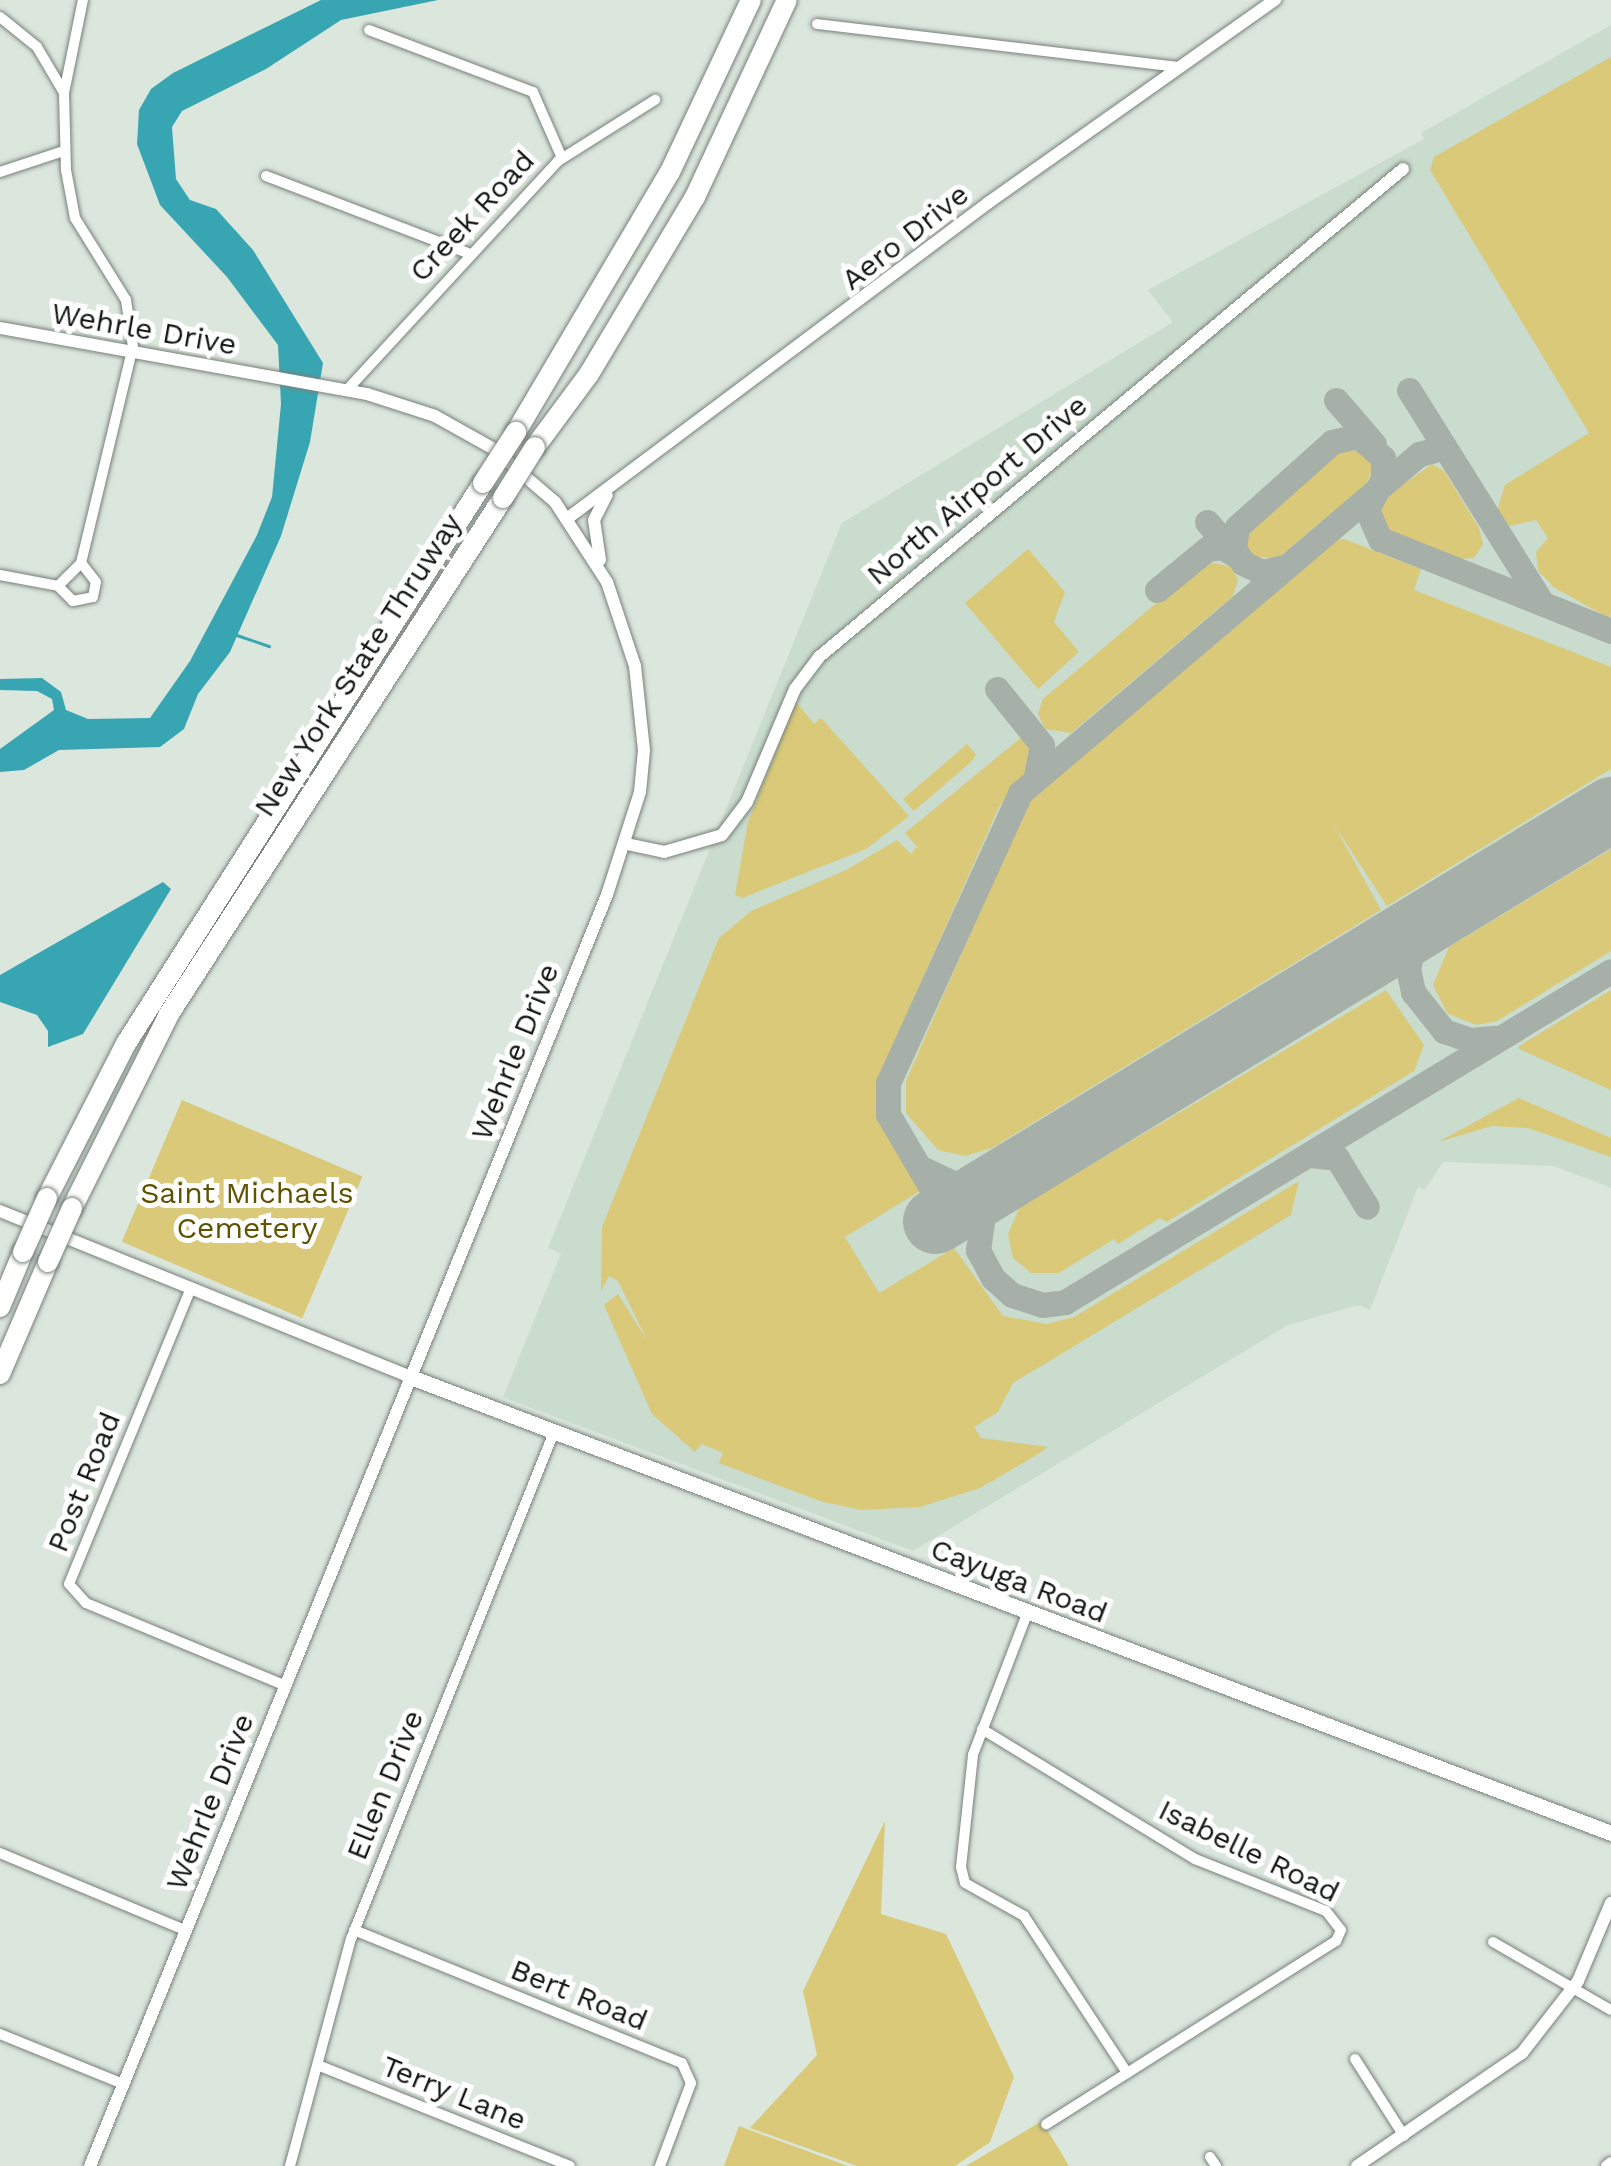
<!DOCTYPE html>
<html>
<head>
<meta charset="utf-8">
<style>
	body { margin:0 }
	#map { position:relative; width:1611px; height:2166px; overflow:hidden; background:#dbe6dd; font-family:"Work Sans",sans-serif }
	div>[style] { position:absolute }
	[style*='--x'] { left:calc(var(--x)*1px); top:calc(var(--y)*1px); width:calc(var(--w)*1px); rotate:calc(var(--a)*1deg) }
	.built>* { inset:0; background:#cadcce }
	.green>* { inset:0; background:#d9c979; transform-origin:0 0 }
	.water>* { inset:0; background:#38a6b2 }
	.stream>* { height:2.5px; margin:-1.25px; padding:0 1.25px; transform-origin:1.25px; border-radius:1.25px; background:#38a6b2 }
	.taxiway>* { height:25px; margin:-12.5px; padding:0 12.5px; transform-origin:12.5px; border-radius:12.5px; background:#a7b0a8 }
	.runway>* { height:65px; margin:-32.5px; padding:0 32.5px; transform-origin:32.5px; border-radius:32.5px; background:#a7b0a8 }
	.roads { filter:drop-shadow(0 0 2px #77817a) drop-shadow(0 0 2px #77817a) }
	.minor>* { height:10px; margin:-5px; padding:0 5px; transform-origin:5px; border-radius:5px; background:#fff }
	.tertiary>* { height:12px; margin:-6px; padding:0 6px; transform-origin:6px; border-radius:6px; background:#fff }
	.secondary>* { height:15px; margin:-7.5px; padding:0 7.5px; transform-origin:7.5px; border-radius:7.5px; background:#fff }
	.motorway>* { height:20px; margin:-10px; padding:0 10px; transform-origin:10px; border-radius:10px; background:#fff }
	.bridges { filter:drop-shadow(0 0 2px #77817a) drop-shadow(0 0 2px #77817a) }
	.motorway-bridge>* { height:20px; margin:-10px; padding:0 10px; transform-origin:10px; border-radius:10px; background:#fff }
	span { translate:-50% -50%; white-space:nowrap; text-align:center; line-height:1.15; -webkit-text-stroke:10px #fff; paint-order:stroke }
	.street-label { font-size:30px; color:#131714 }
	.park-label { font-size:30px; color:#5f5200 }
</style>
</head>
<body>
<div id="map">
	<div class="built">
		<div style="clip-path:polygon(1611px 25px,1611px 1188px,1554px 1166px,1443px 1162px,1425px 1190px,1418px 1187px,1370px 1310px,1358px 1305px,1288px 1325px,913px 1551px,503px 1397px,561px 1254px,548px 1248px,842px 523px,1173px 322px,1148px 290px,1424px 139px,1421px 133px)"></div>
	</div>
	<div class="green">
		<div style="clip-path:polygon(1611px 57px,1611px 613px,1609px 618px,1555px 588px,1538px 571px,1536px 552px,1548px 538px,1536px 520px,1510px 526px,1496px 514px,1505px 485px,1589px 433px,1430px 170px,1434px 157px)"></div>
		<div style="clip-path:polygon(1341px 447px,1367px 453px,1373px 468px,1366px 484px,1278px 558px,1253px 557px,1244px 543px,1249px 524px)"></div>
		<div style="clip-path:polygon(1432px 464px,1444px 471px,1479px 528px,1483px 544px,1474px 558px,1458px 559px,1388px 532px,1379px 522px,1383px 499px)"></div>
		<div style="clip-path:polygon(1344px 539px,1421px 569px,1414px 590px,1611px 667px,1611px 769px,1387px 906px,1333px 823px,1381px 910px,992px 1148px,965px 1156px,938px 1150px,906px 1113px,906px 1081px,1028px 801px,1334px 540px)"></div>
		<div style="clip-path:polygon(1028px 549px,1065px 592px,1054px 622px,1079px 652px,1038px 689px,965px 603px)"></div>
		<div style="clip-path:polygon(1206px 561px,1232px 567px,1238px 580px,1233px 596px,1071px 733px,1045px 729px,1038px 714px,1043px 699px)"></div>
		<div style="clip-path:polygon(796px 702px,814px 724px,821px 718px,909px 816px,866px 849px,742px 898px,735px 895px,748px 822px)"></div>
		<div style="clip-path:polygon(1022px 737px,1032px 750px,1031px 764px,999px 807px,876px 1083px,882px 1128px,920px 1191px,845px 1237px,879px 1293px,954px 1248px,1003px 1316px,1047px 1324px,1074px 1317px,1299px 1181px,1291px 1215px,1013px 1383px,998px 1412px,974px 1427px,981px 1438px,1048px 1447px,1030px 1459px,980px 1488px,920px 1507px,862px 1510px,823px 1502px,719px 1463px,723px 1453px,702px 1444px,695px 1452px,652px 1414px,604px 1305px,618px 1294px,648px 1342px,618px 1281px,609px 1276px,601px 1291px,602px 1227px,719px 938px,751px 911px,846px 870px,897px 840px,911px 854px,917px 847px,905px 833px)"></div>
		<div style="clip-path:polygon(967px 744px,976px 755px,971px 762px,914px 811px,903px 799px)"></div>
		<div style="clip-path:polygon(1611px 849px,1611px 951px,1497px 1021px,1476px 1025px,1447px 1013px,1433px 985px,1449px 947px)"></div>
		<div style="clip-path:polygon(1386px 990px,1424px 1045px,1414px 1071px,1167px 1222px,1160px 1218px,1118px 1244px,1114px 1239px,1059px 1273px,1031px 1273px,1013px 1258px,1008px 1234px,1020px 1207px)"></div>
		<div style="clip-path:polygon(1611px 990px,1611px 1090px,1519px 1049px,1519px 1046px)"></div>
		<div style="clip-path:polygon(1519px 1098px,1611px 1138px,1611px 1157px,1528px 1128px,1492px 1126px,1438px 1142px)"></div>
		<div style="left:182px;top:1100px;width:196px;height:154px;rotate:23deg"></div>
		<div style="clip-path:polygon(885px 1821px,881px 1914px,946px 1934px,1014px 2077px,990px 2142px,955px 2166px,857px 2166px,750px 2128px,817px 2055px,803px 1991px)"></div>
		<div style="clip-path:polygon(1042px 2121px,1069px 2166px,966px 2166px)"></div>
		<div style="clip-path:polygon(739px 2126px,848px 2166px,724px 2166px)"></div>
	</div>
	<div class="water">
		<div style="clip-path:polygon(321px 0,438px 0,341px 20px,266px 69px,182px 111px,172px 127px,176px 179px,190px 200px,216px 209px,253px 250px,323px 363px,310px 442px,281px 536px,230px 652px,198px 694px,184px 729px,160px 747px,59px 750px,24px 770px,0 772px,0 749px,54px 710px,52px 699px,37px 691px,0 690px,0 679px,42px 678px,61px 692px,66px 710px,88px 719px,150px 718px,190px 661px,257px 535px,272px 497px,281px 404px,278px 345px,227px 277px,160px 205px,137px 144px,139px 110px,151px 89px,173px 73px)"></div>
		<div style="clip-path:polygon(163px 882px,171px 889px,83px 1034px,48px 1047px,48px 1031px,37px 1015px,0 1002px,0 975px)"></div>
	</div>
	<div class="stream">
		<div style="--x:237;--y:635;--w:34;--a:19"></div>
	</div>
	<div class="taxiway">
		<div style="--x:1409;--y:390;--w:251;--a:58"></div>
		<div style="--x:1336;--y:400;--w:58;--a:49.2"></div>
		<div style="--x:1207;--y:522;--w:43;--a:48.8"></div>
		<div style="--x:1284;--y:567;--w:23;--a:167"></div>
		<div style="--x:1262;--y:572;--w:21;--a:-155"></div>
		<div style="--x:1243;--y:563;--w:17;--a:-121"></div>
		<div style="--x:1234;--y:548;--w:21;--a:-82"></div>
		<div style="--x:1237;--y:527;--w:127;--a:-41.8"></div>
		<div style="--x:1332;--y:442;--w:27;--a:-13"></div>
		<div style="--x:1358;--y:436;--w:33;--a:41"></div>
		<div style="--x:1383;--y:458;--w:20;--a:90"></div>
		<div style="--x:1383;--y:478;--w:36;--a:117"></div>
		<div style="--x:1367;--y:510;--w:32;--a:66"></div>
		<div style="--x:1380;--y:539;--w:249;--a:21.7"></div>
		<div style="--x:1157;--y:590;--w:65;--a:-39.4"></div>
		<div style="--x:1207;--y:549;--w:15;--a:-8"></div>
		<div style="--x:1222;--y:547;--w:17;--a:31"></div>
		<div style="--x:997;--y:689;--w:72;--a:51.2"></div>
		<div style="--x:1042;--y:745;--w:33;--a:101"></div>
		<div style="--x:1450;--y:907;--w:49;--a:135"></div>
		<div style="--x:1415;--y:942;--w:27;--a:105"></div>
		<div style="--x:1408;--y:968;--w:25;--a:78"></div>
		<div style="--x:1413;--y:992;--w:50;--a:51.5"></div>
		<div style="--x:1444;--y:1031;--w:28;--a:19"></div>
		<div style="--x:1470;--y:1040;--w:25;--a:-5"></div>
		<div style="--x:1309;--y:1155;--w:28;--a:6"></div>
		<div style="--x:1337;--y:1158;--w:57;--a:58.5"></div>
		<div style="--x:1027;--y:1165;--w:57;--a:137.9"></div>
		<div style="--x:985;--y:1203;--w:48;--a:98.5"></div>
		<div style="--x:978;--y:1250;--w:32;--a:62"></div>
		<div style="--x:993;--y:1278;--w:25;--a:42"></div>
		<div style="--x:1012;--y:1295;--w:32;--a:18"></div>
		<div style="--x:1042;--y:1305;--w:23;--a:-7"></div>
		<div style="--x:1065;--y:1302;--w:638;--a:-31.23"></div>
		<div style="--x:919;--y:1167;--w:50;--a:25"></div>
		<div style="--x:964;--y:1188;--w:43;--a:-16.3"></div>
		<div style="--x:930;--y:1186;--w:83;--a:-120.3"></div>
		<div style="--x:888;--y:1114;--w:31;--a:-90"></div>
		<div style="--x:888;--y:1083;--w:319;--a:-65.5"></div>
		<div style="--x:1020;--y:793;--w:524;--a:-40.35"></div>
		<div style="--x:1419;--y:454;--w:25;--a:-14"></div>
	</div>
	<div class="runway">
		<div style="--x:935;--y:1221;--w:792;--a:-31.36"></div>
	</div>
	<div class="roads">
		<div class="minor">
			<div style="--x:0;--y:17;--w:48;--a:39"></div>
			<div style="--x:37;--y:47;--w:51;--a:59.4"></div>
			<div style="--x:817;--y:24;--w:361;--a:6.8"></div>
			<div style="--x:369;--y:30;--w:175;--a:20.7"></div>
			<div style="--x:533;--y:92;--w:72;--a:66.3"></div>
			<div style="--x:0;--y:172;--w:67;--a:-18.2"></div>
			<div style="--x:266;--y:176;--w:218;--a:20.9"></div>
			<div style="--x:346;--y:391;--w:313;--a:-47.3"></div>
			<div style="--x:558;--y:161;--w:115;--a:-32.2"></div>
			<div style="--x:0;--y:575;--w:59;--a:10.7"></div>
			<div style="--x:58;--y:586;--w:33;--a:-45"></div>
			<div style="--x:81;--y:563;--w:222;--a:-76.5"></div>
			<div style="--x:133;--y:347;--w:48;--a:-98.5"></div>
			<div style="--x:126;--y:300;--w:97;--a:-121.9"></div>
			<div style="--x:75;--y:218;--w:49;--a:-100.6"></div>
			<div style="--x:66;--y:170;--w:77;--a:-91.5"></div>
			<div style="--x:64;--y:93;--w:95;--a:-78.5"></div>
			<div style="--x:58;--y:586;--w:21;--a:45"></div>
			<div style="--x:73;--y:601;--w:20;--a:-11"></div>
			<div style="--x:93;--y:597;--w:15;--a:-79"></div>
			<div style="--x:96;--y:582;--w:24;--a:-128"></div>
			<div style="--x:191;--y:1288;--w:320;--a:112.4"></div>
			<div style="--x:69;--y:1584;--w:25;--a:48"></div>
			<div style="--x:86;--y:1603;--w:214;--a:22.5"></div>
			<div style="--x:1027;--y:1614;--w:151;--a:111"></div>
			<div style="--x:973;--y:1755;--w:113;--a:96.1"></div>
			<div style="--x:961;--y:1867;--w:16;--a:76"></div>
			<div style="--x:965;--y:1883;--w:68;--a:29.2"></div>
			<div style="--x:1024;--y:1916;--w:188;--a:56.7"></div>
			<div style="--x:982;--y:1729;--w:250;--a:31.4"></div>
			<div style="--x:1195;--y:1859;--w:141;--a:21.7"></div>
			<div style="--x:1326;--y:1911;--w:24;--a:52"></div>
			<div style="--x:1341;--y:1930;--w:12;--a:114"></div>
			<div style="--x:1336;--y:1941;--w:343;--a:147.7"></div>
			<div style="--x:0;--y:1853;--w:200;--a:22.6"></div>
			<div style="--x:354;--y:1930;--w:354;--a:22.1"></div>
			<div style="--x:682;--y:2063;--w:22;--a:66"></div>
			<div style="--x:691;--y:2083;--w:89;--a:110.5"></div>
			<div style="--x:1493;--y:1942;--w:136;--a:30"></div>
			<div style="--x:0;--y:2034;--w:133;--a:22.1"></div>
			<div style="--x:1355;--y:2059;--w:91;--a:57.5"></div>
			<div style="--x:320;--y:2066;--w:269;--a:21.8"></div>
			<div style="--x:1210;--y:2157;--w:11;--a:56"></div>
			<div style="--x:290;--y:2166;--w:235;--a:-75"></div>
			<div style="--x:351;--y:1939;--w:546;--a:-68.18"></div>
			<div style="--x:1606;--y:2166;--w:6;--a:-39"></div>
		</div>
		<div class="tertiary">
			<div style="--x:0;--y:328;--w:373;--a:10.2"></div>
			<div style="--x:367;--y:394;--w:71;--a:17.9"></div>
			<div style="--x:435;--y:416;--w:65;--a:29.3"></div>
			<div style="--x:492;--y:448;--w:83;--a:40.6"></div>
			<div style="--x:555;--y:502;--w:95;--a:57"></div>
			<div style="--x:607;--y:582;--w:89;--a:71.6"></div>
			<div style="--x:635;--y:666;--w:84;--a:83.9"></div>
			<div style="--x:644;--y:750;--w:42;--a:95.4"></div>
			<div style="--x:640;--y:792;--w:108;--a:107.8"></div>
			<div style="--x:607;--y:895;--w:1372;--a:112.13"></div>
			<div style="--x:568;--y:518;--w:525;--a:-36.87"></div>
			<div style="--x:988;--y:203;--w:352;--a:-35.3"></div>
			<div style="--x:600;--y:560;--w:40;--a:-98.5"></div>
			<div style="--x:594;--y:520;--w:28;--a:-63"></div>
			<div style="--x:627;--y:844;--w:38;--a:12"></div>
			<div style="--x:664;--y:852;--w:60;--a:-16.3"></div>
			<div style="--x:722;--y:835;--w:41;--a:-52.9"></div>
			<div style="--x:747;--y:802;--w:123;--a:-67"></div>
			<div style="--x:795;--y:689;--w:40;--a:-53"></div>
			<div style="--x:819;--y:657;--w:761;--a:-39.88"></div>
			<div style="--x:0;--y:1211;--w:440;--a:22"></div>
			<div style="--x:1357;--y:2166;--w:200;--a:-34.4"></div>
			<div style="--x:1522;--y:2053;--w:91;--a:-52.1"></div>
			<div style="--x:1578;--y:1981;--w:85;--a:-67.1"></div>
		</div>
		<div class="secondary">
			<div style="--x:408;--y:1376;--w:1287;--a:20.8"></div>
		</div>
		<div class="motorway">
			<div style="--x:516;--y:432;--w:302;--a:-59.4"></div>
			<div style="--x:670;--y:172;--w:190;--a:-64.8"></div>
			<div style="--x:535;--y:447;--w:91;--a:-53.5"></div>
			<div style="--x:589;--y:374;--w:206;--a:-59.1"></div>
			<div style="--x:695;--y:197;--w:217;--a:-65"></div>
			<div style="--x:47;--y:1198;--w:175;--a:-62.9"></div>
			<div style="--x:127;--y:1042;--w:663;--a:-57.51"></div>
			<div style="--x:72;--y:1208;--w:217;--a:-63.4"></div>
			<div style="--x:169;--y:1014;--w:615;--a:-57.09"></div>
			<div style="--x:0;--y:1307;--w:60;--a:-67.3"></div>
			<div style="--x:0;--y:1374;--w:122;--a:-66.8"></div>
		</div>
	</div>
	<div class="bridges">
		<div class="motorway-bridge">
			<div style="--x:483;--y:483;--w:61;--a:-57.1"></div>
			<div style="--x:503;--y:498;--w:60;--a:-57.9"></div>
			<div style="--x:23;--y:1252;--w:59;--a:-66"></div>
			<div style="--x:48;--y:1262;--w:59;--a:-66"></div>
		</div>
	</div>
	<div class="street-label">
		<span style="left:472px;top:216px;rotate:-47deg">Creek Road</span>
		<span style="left:905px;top:237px;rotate:-38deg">Aero Drive</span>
		<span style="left:144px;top:329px;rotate:10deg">Wehrle Drive</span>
		<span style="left:977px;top:490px;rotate:-40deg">North Airport Drive</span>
		<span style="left:358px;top:665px;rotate:-57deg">New York State Thruway</span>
		<span style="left:515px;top:1052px;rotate:-68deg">Wehrle Drive</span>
		<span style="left:84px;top:1482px;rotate:-68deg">Post Road</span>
		<span style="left:1019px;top:1581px;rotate:21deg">Cayuga Road</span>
		<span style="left:385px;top:1785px;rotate:-68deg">Ellen Drive</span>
		<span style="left:210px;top:1802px;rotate:-68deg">Wehrle Drive</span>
		<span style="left:1249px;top:1851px;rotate:26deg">Isabelle Road</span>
		<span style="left:579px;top:1995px;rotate:22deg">Bert Road</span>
		<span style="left:454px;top:2093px;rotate:22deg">Terry Lane</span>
	</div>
	<div class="park-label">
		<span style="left:247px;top:1210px">Saint Michaels<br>Cemetery</span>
	</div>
</div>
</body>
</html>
